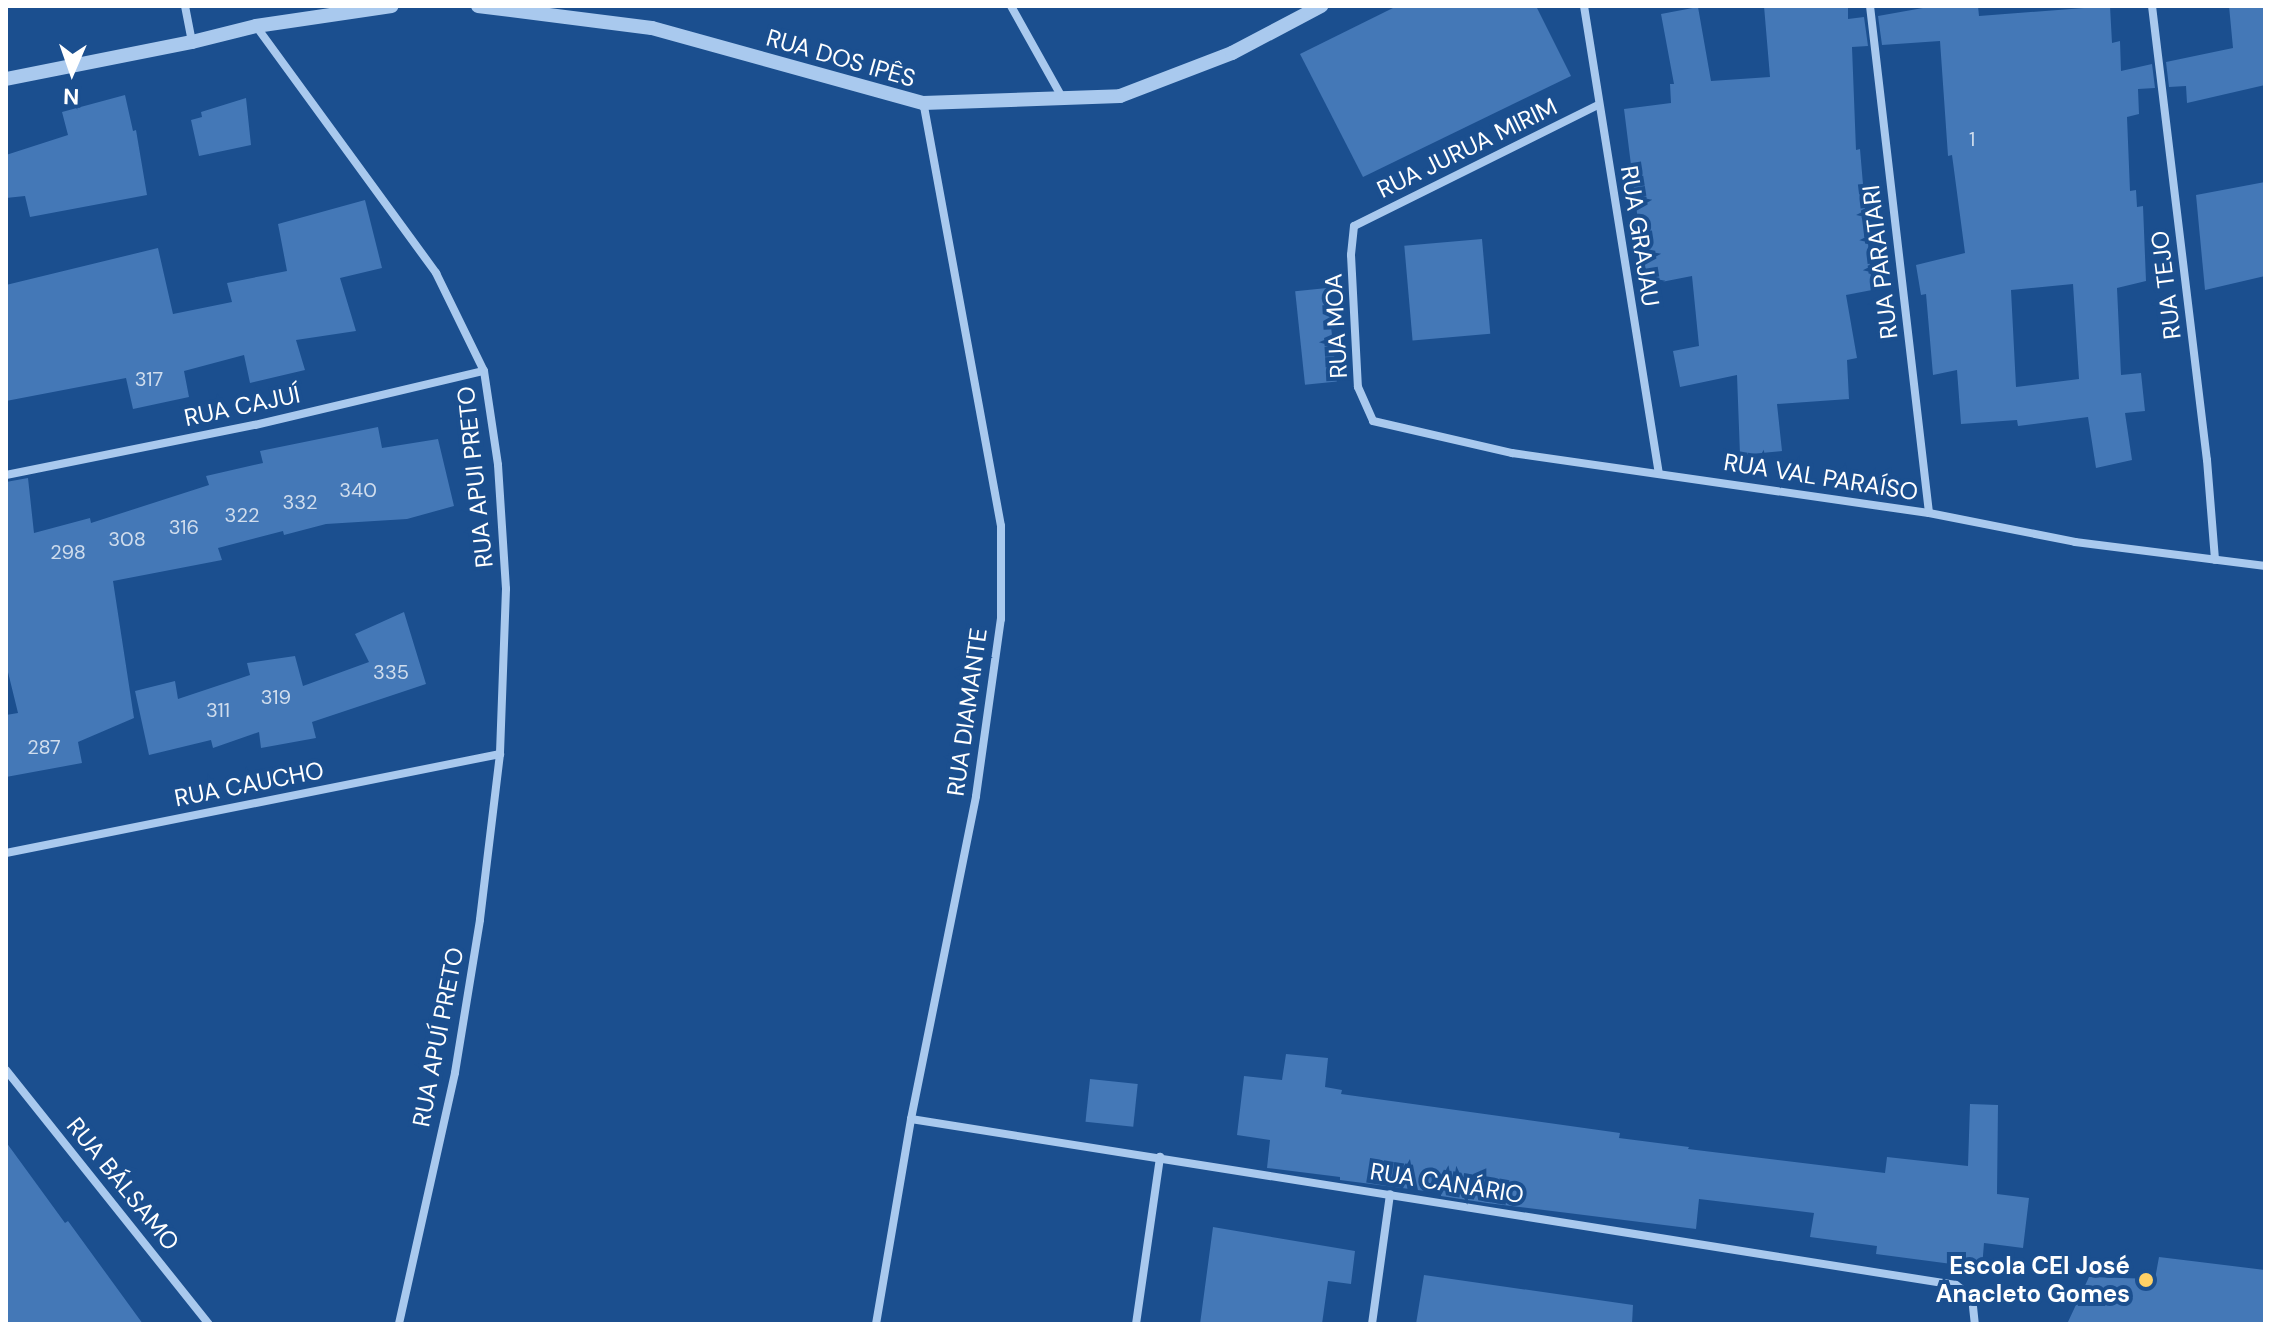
<!DOCTYPE html>
<html>
<head>
<meta charset="utf-8">
<style>
	body { margin:0 }
	#map { position:relative; width:2271px; height:1330px; overflow:hidden; background:#1b4f8f; font-family:"DM Sans",sans-serif }
	div>[style] { position:absolute }
	[style*='--x'] { left:calc(var(--x)*1px); top:calc(var(--y)*1px); width:calc(var(--w)*1px); rotate:calc(var(--a)*1deg) }
	.building>* { inset:0; background:#4478b7; transform-origin:0 0 }
	.minor>* { height:8px; margin:-4px; padding:0 4px; transform-origin:4px; border-radius:4px; background:#a9c9ee }
	.tertiary>* { height:14px; margin:-7px; padding:0 7px; transform-origin:7px; border-radius:7px; background:#a9c9ee }
	.dots>* { width:22px; height:22px; translate:-50% -50%; box-sizing:border-box; border:4px solid #1b4f8f; border-radius:50% }
	span { translate:-50% -50%; white-space:nowrap; text-align:center; line-height:1.15; -webkit-text-stroke:8px #1b4f8f; paint-order:stroke }
	.number-label { font-size:20px; color:#d0dded }
	.number-label span { -webkit-text-stroke-width:0 }
	.street-label { font-size:24px; color:#fff }
	.poi-label { font-size:24px; color:#fff; font-weight:700 }
	.right { translate:-100% -50%; text-align:right }
	.frame { position:absolute; inset:0; border:8px solid #fff; pointer-events:none }
	.north { position:absolute; left:32px; top:32px; width:80px; height:80px; -webkit-text-stroke:6px #1b4f8f; paint-order:stroke; rotate:182deg; font-size:22px; font-weight:700; line-height:32px; text-align:center; color:#fff }
	.north::after { content:''; display:block; margin:auto; width:28px; height:36px; background:#fff; clip-path:polygon(50% 0,100% 100%,50% 72%,0 100%) }
</style>
</head>
<body>
<div id="map">
	<div class="building">
		<div style="clip-path:polygon(1397px 6px,1536px 6px,1571px 76px,1363px 177px,1300px 54px)"></div>
		<div style="clip-path:polygon(1764px 6px,1848px 6px,1848px 19px,1864px 17px,1868px 46px,1852px 47px,1856px 150px,1860px 149px,1872px 290px,1846px 295px,1857px 358px,1847px 360px,1849px 399px,1777px 404px,1782px 451px,1740px 455px,1737px 375px,1680px 387px,1673px 351px,1699px 346px,1692px 276px,1646px 285px,1624px 109px,1671px 103px,1670px 84px,1674px 84px,1661px 14px,1698px 7px,1711px 81px,1770px 77px)"></div>
		<div style="clip-path:polygon(evenodd,1934px 6px,1978px 6px,1979px 16px,2110px 6px,2112px 43px,2120px 41px,2121px 71px,2152px 64px,2155px 88px,2138px 89px,2139px 114px,2127px 117px,2130px 191px,2136px 190px,2137px 207px,2143px 206px,2146px 281px,2117px 288px,2121px 375px,2141px 373px,2145px 411px,2125px 413px,2132px 460px,2096px 468px,2088px 417px,2018px 426px,2017px 420px,1961px 424px,1957px 370px,1933px 375px,1926px 294px,1921px 295px,1916px 265px,1965px 253px,1952px 155px,1948px 156px,1940px 41px,1882px 45px,1878px 16px,1934px 6px,2073px 284px,2079px 379px,2016px 387px,2011px 290px,2073px 284px)"></div>
		<div style="clip-path:polygon(2229px 6px,2265px 6px,2265px 85px,2187px 103px,2186px 86px,2169px 87px,2166px 62px,2233px 48px)"></div>
		<div style="clip-path:polygon(125px 95px,133px 131px,136px 130px,147px 195px,30px 217px,25px 196px,6px 198px,6px 155px,68px 135px,62px 112px)"></div>
		<div style="clip-path:polygon(246px 98px,251px 145px,199px 156px,191px 120px,202px 117px,201px 112px)"></div>
		<div style="clip-path:polygon(2265px 182px,2265px 276px,2205px 290px,2196px 195px)"></div>
		<div style="clip-path:polygon(365px 200px,382px 268px,340px 278px,356px 331px,296px 340px,305px 370px,250px 383px,244px 355px,184px 371px,189px 397px,133px 409px,126px 378px,6px 401px,6px 285px,158px 248px,173px 314px,232px 302px,227px 283px,287px 271px,278px 224px)"></div>
		<div style="left:1482px;top:239px;width:95px;height:78px;rotate:85deg"></div>
		<div style="left:1327px;top:288px;width:94px;height:32px;rotate:84deg"></div>
		<div style="clip-path:polygon(378px 427px,382px 448px,438px 439px,454px 506px,407px 519px,326px 524px,284px 535px,283px 531px,218px 548px,222px 560px,113px 581px,134px 718px,78px 742px,82px 763px,6px 777px,6px 715px,18px 713px,6px 664px,6px 482px,28px 478px,34px 533px,90px 518px,91px 523px,209px 485px,206px 476px,263px 463px,260px 451px)"></div>
		<div style="clip-path:polygon(404px 612px,426px 684px,312px 722px,316px 738px,261px 748px,259px 732px,213px 748px,211px 740px,149px 755px,135px 691px,175px 681px,178px 699px,250px 675px,247px 663px,295px 656px,303px 686px,369px 662px,355px 634px)"></div>
		<div style="clip-path:polygon(1286px 1054px,1328px 1058px,1325px 1087px,1342px 1090px,1341px 1094px,1620px 1133px,1619px 1138px,1689px 1147px,1688px 1149px,1885px 1173px,1887px 1157px,1968px 1166px,1970px 1104px,1998px 1105px,1997px 1194px,2029px 1198px,2023px 1248px,1984px 1243px,1982px 1268px,1876px 1254px,1877px 1246px,1810px 1237px,1814px 1213px,1699px 1199px,1696px 1229px,1487px 1203px,1441px 1196px,1441px 1193px,1340px 1180px,1340px 1177px,1267px 1168px,1270px 1140px,1237px 1135px,1244px 1076px,1282px 1080px)"></div>
		<div style="left:1090px;top:1079px;width:48px;height:43px;rotate:6deg"></div>
		<div style="clip-path:polygon(6px 1142px,65px 1223px,68px 1221px,143px 1324px,6px 1324px)"></div>
		<div style="clip-path:polygon(1213px 1227px,1355px 1251px,1351px 1284px,1328px 1281px,1322px 1324px,1200px 1324px)"></div>
		<div style="clip-path:polygon(2159px 1257px,2265px 1270px,2265px 1324px,2067px 1324px,2089px 1277px,2155px 1279px)"></div>
		<div style="clip-path:polygon(1424px 1275px,1633px 1305px,1632px 1324px,1416px 1324px)"></div>
	</div>
	<div class="minor">
		<div style="--x:185;--y:6;--w:37;--a:79"></div>
		<div style="--x:1011;--y:6;--w:107;--a:60.8"></div>
		<div style="--x:1584;--y:6;--w:473;--a:80.9"></div>
		<div style="--x:1870;--y:6;--w:510;--a:83.36"></div>
		<div style="--x:2152;--y:6;--w:457;--a:83.1"></div>
		<div style="--x:2207;--y:460;--w:100;--a:85.4"></div>
		<div style="--x:256;--y:26;--w:306;--a:53.9"></div>
		<div style="--x:436;--y:273;--w:109;--a:63.9"></div>
		<div style="--x:484;--y:371;--w:95;--a:81.5"></div>
		<div style="--x:498;--y:465;--w:124;--a:86.3"></div>
		<div style="--x:506;--y:589;--w:165;--a:92.1"></div>
		<div style="--x:500;--y:754;--w:167;--a:96.9"></div>
		<div style="--x:480;--y:920;--w:155;--a:99.3"></div>
		<div style="--x:455;--y:1073;--w:257;--a:102.6"></div>
		<div style="--x:1598;--y:105;--w:272;--a:153.6"></div>
		<div style="--x:1354;--y:226;--w:29;--a:96"></div>
		<div style="--x:1351;--y:255;--w:132;--a:87"></div>
		<div style="--x:1358;--y:387;--w:37;--a:66"></div>
		<div style="--x:1373;--y:421;--w:143;--a:13"></div>
		<div style="--x:1512;--y:453;--w:421;--a:8.2"></div>
		<div style="--x:1929;--y:513;--w:149;--a:11.2"></div>
		<div style="--x:2075;--y:542;--w:192;--a:7.2"></div>
		<div style="--x:6;--y:475;--w:254;--a:-11.4"></div>
		<div style="--x:255;--y:425;--w:235;--a:-13.3"></div>
		<div style="--x:6;--y:853;--w:504;--a:-11.33"></div>
		<div style="--x:6;--y:1070;--w:325;--a:51.4"></div>
		<div style="--x:911;--y:1119;--w:1058;--a:9.03"></div>
		<div style="--x:1956;--y:1285;--w:20;--a:37"></div>
		<div style="--x:1972;--y:1297;--w:27;--a:84"></div>
		<div style="--x:876;--y:1324;--w:208;--a:-80.3"></div>
		<div style="--x:911;--y:1119;--w:329;--a:-78.6"></div>
		<div style="--x:976;--y:796;--w:179;--a:-82"></div>
		<div style="--x:1001;--y:619;--w:93;--a:-90"></div>
		<div style="--x:1001;--y:526;--w:430;--a:-100.4"></div>
		<div style="--x:1136;--y:1324;--w:169;--a:-81.8"></div>
		<div style="--x:1372;--y:1324;--w:131;--a:-82.1"></div>
	</div>
	<div class="tertiary">
		<div style="--x:478;--y:6;--w:175;--a:7.2"></div>
		<div style="--x:652;--y:28;--w:281;--a:15.5"></div>
		<div style="--x:923;--y:103;--w:197;--a:-2"></div>
		<div style="--x:1120;--y:96;--w:120;--a:-21"></div>
		<div style="--x:1232;--y:53;--w:101;--a:-27.8"></div>
		<div style="--x:6;--y:79;--w:190;--a:-11.3"></div>
		<div style="--x:192;--y:42;--w:66;--a:-14"></div>
		<div style="--x:256;--y:26;--w:137;--a:-8.4"></div>
	</div>
	<div class="dots">
		<div style="left:2146px;top:1280px;background:#ffd166"></div>
	</div>
	<div class="number-label">
		<span style="left:1972px;top:139px">1</span>
		<span style="left:149px;top:379px">317</span>
		<span style="left:358px;top:490px">340</span>
		<span style="left:300px;top:502px">332</span>
		<span style="left:242px;top:515px">322</span>
		<span style="left:184px;top:527px">316</span>
		<span style="left:127px;top:539px">308</span>
		<span style="left:68px;top:552px">298</span>
		<span style="left:391px;top:672px">335</span>
		<span style="left:276px;top:697px">319</span>
		<span style="left:218px;top:710px">311</span>
		<span style="left:44px;top:747px">287</span>
	</div>
	<div class="street-label">
		<span style="left:841px;top:58px;rotate:16deg">RUA DOS IPÊS</span>
		<span style="left:1467px;top:148px;rotate:-26deg">RUA JURUA MIRIM</span>
		<span style="left:1640px;top:236px;rotate:81deg">RUA GRAJAU</span>
		<span style="left:1880px;top:262px;rotate:-97deg">RUA PARATARI</span>
		<span style="left:2166px;top:285px;rotate:-97deg">RUA TEJO</span>
		<span style="left:1336px;top:326px;rotate:-93deg">RUA MOA</span>
		<span style="left:242px;top:406px;rotate:-12deg">RUA CAJUÍ</span>
		<span style="left:475px;top:477px;rotate:-96deg">RUA APUI PRETO</span>
		<span style="left:1821px;top:477px;rotate:9deg">RUA VAL PARAÍSO</span>
		<span style="left:967px;top:712px;rotate:-82deg">RUA DIAMANTE</span>
		<span style="left:249px;top:784px;rotate:-11deg">RUA CAUCHO</span>
		<span style="left:438px;top:1037px;rotate:-79deg">RUA APUÍ PRETO</span>
		<span style="left:1447px;top:1183px;rotate:9deg">RUA CANÁRIO</span>
		<span style="left:123px;top:1184px;rotate:51deg">RUA BÁLSAMO</span>
	</div>
	<div class="poi-label">
		<span class="right" style="left:2130px;top:1280px">Escola CEI José<br>Anacleto Gomes</span>
	</div>
	<div class="frame"></div>
	<div class="north">N</div>
</div>
</body>
</html>
